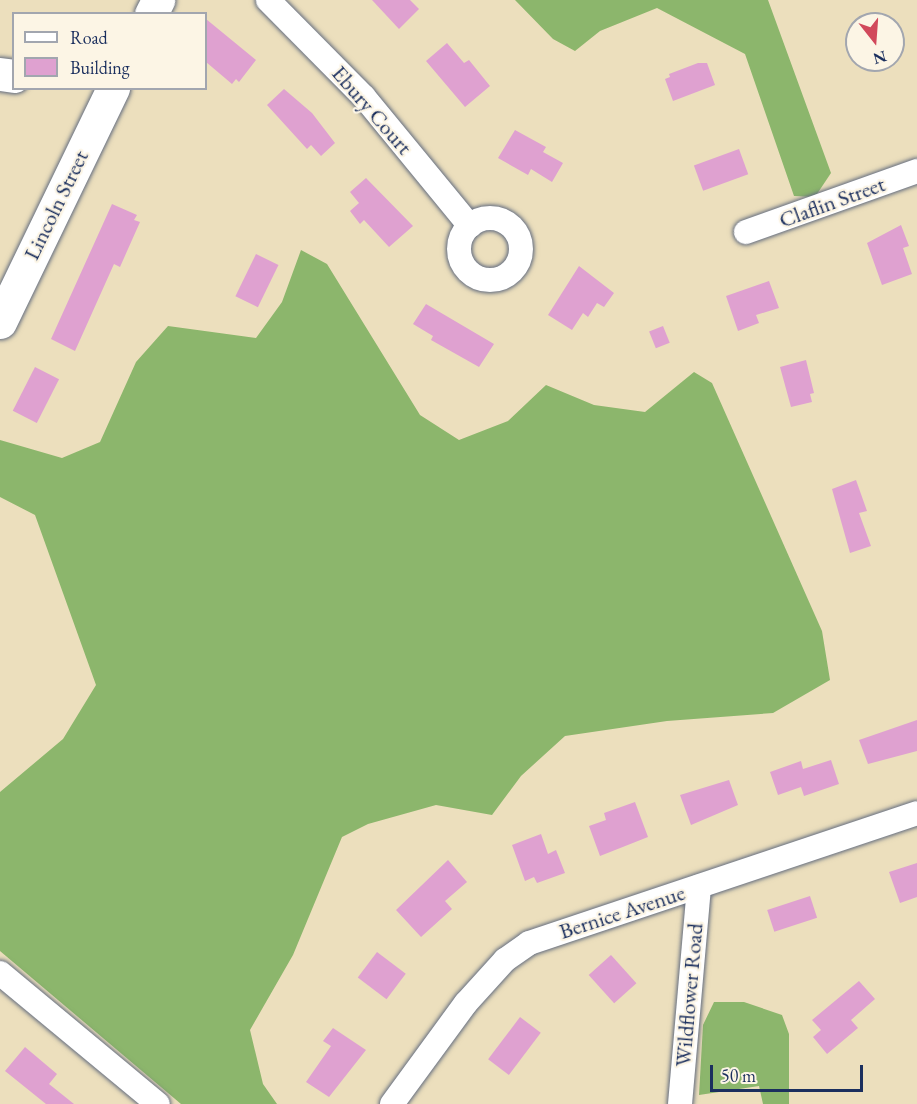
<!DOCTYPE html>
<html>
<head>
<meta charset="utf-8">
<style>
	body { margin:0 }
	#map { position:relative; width:917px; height:1104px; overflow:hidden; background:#ecdfbd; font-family:"EB Garamond",serif }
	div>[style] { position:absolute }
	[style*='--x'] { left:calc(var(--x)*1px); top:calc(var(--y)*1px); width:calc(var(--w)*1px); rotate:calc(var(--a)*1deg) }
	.forest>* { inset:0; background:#8cb66c }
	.building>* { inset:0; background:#dfa1d0; transform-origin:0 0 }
	.roads { filter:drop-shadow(0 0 2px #646d7f) drop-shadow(0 0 2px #646d7f) }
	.street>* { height:24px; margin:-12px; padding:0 12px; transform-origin:12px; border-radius:12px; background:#fff }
	.street>.ring { margin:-12px; padding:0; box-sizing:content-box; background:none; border:24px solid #fff; border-radius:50% }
	.secondary>* { height:33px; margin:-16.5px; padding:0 16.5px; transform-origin:16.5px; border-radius:16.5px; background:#fff }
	span { translate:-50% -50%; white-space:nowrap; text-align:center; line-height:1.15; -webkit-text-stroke:4.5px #fcf5e5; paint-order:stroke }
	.street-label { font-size:22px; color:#1b2f5e }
	.legend { position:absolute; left:12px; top:12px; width:195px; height:78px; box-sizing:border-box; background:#fcf5e5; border:2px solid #a2a6af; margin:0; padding:8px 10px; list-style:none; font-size:18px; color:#1b2f5e }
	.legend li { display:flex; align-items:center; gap:12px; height:30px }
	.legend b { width:30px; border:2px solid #a2a6af }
	.north { position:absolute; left:845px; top:12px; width:60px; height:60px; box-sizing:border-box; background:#fcf5e5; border:2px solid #a2a6af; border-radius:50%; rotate:163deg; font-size:16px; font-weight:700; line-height:24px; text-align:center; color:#1b2f5e }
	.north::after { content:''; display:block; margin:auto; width:21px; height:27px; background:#d1495b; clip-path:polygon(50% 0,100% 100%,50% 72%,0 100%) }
	.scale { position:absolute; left:710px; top:1065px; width:153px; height:27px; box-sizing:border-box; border:3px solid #1b2f5e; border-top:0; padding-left:8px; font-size:18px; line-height:21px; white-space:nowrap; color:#1b2f5e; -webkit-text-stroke:4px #fcf5e5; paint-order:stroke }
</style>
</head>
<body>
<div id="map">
	<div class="forest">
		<div style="clip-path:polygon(515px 0,768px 0,831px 173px,815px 197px,794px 196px,745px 54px,657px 8px,600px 31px,575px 51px,553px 39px)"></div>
		<div style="clip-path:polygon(301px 250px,327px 264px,420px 415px,459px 440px,508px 421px,546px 385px,594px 405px,645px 412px,694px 372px,712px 383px,822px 631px,830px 680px,773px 713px,667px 721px,565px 736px,521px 776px,492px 815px,436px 805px,368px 824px,342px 837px,293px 955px,250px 1030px,263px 1084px,277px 1104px,181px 1104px,0 951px,0 792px,63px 739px,96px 685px,35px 515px,0 497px,0 440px,62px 458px,100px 442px,136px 362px,168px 326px,256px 338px,282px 302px)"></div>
		<div style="clip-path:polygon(714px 1002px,744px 1002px,782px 1015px,789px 1034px,789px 1104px,763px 1104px,759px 1086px,699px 1095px,703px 1025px)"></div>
	</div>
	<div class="building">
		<div style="clip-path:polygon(372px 0,410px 0,419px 9px,399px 29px)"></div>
		<div style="clip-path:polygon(206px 19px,256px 60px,239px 82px,236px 79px,232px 84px,206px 62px)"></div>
		<div style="clip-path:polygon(447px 43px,464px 63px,469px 60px,490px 86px,465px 107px,426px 61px)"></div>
		<div style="clip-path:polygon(698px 63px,707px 63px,715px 85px,673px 101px,665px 79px,670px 77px,669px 74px)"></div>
		<div style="clip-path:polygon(284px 89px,312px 113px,335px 143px,321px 156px,311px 145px,307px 149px,267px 105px)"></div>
		<div style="clip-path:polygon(515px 130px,546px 147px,543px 152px,563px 163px,552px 182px,531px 169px,528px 175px,498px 158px)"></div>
		<div style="left:739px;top:149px;width:27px;height:48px;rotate:70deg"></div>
		<div style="clip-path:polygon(366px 178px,413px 226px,389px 247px,364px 220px,360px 224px,350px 211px,359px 203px,350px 192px)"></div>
		<div style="clip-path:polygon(112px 204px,137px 215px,134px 220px,140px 222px,120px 267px,114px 264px,75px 351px,51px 339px)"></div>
		<div style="clip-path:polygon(901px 225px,909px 246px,903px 248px,912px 274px,882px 285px,867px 243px)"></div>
		<div style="left:256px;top:254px;width:25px;height:47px;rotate:26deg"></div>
		<div style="clip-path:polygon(579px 266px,614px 293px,604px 307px,597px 303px,588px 317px,583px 313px,572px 330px,548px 315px)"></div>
		<div style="clip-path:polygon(769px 281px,779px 308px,756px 315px,759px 323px,738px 331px,726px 296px)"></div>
		<div style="clip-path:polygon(426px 304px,494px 344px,479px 367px,431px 340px,433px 336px,413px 324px)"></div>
		<div style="left:663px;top:326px;width:18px;height:15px;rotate:68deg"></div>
		<div style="clip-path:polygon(806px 360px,814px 393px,810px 394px,812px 402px,791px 407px,780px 367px)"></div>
		<div style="left:35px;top:367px;width:27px;height:49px;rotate:27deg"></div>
		<div style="clip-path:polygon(856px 480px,867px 511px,859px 513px,871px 546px,850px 553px,832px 489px)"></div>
		<div style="clip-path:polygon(917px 720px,917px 751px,868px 764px,859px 740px)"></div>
		<div style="clip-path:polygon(831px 760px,839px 784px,804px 796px,801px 787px,778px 795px,770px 772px,801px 761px,803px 769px)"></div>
		<div style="clip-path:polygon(729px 780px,738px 805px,691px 825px,680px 795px)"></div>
		<div style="clip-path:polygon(635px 802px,648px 837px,600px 856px,589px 826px,606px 820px,604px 813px)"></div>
		<div style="clip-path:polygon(541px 834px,548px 854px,556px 850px,565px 873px,537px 883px,534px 877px,525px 881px,512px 845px)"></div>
		<div style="clip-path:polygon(448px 860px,467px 882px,445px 901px,452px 909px,421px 937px,396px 910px)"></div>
		<div style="clip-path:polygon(917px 863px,917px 897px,900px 903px,889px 872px)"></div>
		<div style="left:810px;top:896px;width:23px;height:45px;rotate:72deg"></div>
		<div style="left:377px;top:952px;width:36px;height:32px;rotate:37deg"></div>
		<div style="left:611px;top:955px;width:38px;height:30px;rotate:48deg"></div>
		<div style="clip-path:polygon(859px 981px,875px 999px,851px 1020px,858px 1028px,827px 1054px,813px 1037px,821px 1030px,812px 1020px)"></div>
		<div style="left:520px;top:1017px;width:26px;height:53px;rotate:37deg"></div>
		<div style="clip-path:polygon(333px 1028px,366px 1050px,329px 1097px,306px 1082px,331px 1046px,323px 1041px)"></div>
		<div style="clip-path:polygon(25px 1047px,57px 1074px,49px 1084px,74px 1104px,46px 1104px,5px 1071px)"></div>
	</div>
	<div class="roads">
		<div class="street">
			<div style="--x:268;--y:0;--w:136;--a:45.3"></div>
			<div style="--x:364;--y:97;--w:167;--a:50.6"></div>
			<div class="ring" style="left:459px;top:218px;width:38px;height:38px"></div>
			<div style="--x:746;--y:232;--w:182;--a:-19.6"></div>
			<div style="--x:0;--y:973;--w:205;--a:39.7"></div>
			<div style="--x:392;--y:1104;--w:125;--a:-53.8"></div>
			<div style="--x:466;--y:1003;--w:58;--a:-47.8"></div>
			<div style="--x:505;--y:960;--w:29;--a:-35"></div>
			<div style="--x:529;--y:943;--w:409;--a:-18.5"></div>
			<div style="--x:680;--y:1104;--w:218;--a:-85"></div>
		</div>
		<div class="secondary">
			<div style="--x:151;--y:14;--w:16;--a:-63"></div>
			<div style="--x:0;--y:74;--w:14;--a:8"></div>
			<div style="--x:0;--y:322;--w:260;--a:-64.2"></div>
		</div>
	</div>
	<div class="street-label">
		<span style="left:372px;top:110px;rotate:49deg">Ebury Court</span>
		<span style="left:832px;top:202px;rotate:-20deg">Claflin Street</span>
		<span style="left:56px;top:205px;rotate:-64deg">Lincoln Street</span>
		<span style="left:622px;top:912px;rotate:-18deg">Bernice Avenue</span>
		<span style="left:689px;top:995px;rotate:-85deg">Wildflower Road</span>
	</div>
	<ul class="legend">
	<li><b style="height:8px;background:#fff"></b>Road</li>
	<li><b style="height:16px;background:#dfa1d0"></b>Building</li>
	</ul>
	<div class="north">N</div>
	<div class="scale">50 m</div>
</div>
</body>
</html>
